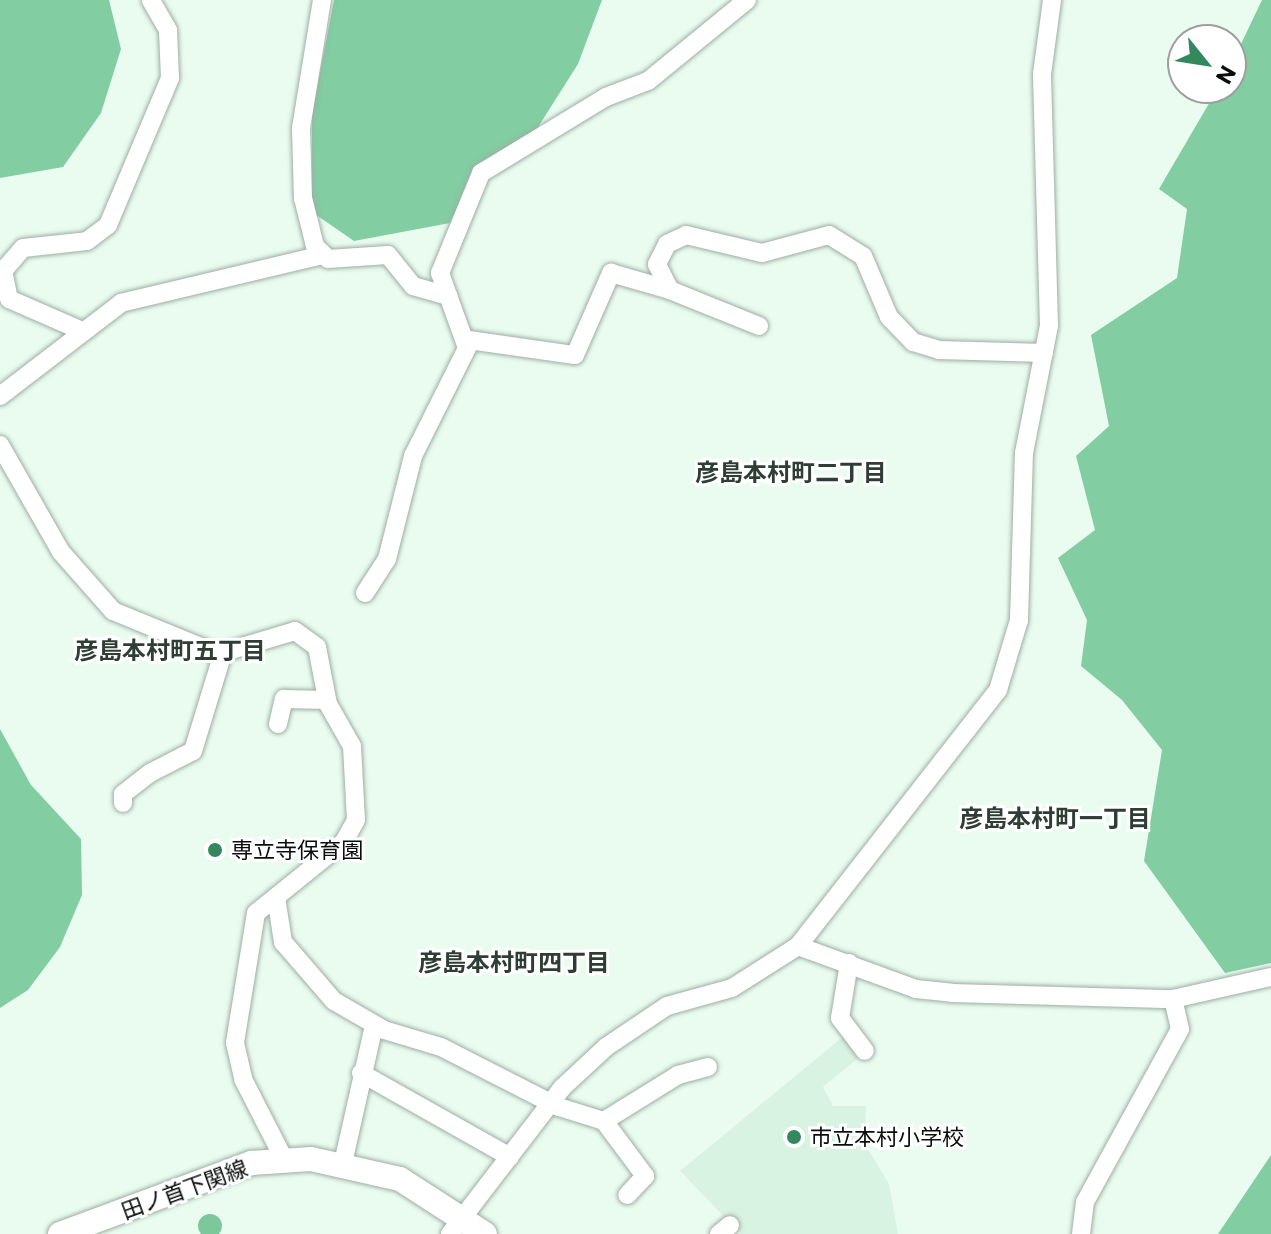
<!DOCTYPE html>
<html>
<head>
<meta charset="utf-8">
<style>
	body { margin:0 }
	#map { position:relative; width:1271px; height:1234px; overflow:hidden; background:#eafcf0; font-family:Commissioner,"Noto Sans JP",sans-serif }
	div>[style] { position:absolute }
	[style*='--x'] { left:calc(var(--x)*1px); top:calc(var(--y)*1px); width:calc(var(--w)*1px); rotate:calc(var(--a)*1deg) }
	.built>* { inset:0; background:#d9f3e2 }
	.forest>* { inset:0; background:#82cda1 }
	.water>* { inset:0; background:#7cc89b }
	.round { border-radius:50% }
	.roads { filter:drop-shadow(0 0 2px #9daea3) drop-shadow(0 0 2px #9daea3) }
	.minor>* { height:18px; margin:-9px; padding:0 9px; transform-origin:9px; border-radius:9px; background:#fff }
	.major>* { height:24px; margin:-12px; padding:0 12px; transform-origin:12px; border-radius:12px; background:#fff }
	.dots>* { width:22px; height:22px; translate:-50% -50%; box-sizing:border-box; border:4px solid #fff; border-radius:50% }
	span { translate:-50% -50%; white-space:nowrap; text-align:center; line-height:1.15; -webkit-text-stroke:6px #fff; paint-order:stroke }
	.poi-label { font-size:22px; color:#080e0a }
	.left { translate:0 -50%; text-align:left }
	.street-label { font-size:22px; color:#080e0a }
	.neighbourhood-label { font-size:24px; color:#2f3e35; font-weight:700 }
	.north { position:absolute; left:1167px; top:24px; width:80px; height:80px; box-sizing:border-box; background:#fff; border:2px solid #9c9f9d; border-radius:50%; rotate:120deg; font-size:22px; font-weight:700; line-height:32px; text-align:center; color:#080e0a }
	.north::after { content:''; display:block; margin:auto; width:28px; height:36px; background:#33895d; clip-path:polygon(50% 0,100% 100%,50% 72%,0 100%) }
</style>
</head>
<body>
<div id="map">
	<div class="built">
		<div style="clip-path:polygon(845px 1035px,863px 1054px,823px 1087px,833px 1106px,866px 1106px,865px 1144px,889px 1184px,898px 1234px,741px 1234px,680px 1171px)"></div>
	</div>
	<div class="forest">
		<div style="clip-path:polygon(0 0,109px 0,121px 49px,101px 113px,63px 167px,0 178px)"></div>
		<div style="clip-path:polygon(334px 0,602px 0,578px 64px,535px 132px,477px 165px,450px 223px,354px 241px,312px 212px,312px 114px)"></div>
		<div style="clip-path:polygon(1262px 0,1271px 0,1271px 963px,1225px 973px,1144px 861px,1162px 750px,1122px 700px,1081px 666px,1087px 620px,1058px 558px,1095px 530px,1076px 456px,1109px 426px,1091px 335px,1177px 278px,1187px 209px,1159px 189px,1218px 88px,1231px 88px,1231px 65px)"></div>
		<div style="clip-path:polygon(0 729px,31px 785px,81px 839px,82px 895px,60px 947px,28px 990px,0 1008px)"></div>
		<div style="clip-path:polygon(1271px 1155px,1271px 1234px,1218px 1234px)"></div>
	</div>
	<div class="water">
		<div class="round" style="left:198px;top:1214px;width:24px;height:24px"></div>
	</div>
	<div class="roads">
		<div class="minor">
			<div style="--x:322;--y:0;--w:130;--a:99.3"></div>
			<div style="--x:301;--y:128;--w:70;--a:88.4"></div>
			<div style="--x:303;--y:198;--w:49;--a:76"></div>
			<div style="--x:315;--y:246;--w:18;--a:45"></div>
			<div style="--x:328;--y:259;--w:60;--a:-3.8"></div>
			<div style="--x:388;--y:255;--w:40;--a:51"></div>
			<div style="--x:413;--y:286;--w:37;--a:16"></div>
			<div style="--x:759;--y:326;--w:96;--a:-158"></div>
			<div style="--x:670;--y:290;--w:29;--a:-117"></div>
			<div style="--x:657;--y:264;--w:22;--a:-63"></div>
			<div style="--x:667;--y:244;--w:21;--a:-25"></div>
			<div style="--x:686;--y:235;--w:78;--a:13.3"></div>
			<div style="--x:762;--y:253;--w:69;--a:-15"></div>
			<div style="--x:829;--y:235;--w:40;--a:32"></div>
			<div style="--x:863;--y:256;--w:66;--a:66.9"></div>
			<div style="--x:889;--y:317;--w:35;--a:46"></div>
			<div style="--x:913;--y:342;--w:27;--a:17"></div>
			<div style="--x:939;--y:350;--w:105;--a:1.6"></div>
			<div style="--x:80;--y:330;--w:77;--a:-156.4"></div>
			<div style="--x:9;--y:299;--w:29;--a:-102"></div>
			<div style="--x:3;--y:271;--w:30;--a:-49"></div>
			<div style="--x:23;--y:248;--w:64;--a:-6.2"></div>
			<div style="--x:87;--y:241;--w:26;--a:-37"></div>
			<div style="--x:108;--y:225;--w:160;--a:-67.1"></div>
			<div style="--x:170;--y:78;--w:48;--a:-92.4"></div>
			<div style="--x:168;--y:30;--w:34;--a:-120"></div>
			<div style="--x:469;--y:340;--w:107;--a:8.1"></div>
			<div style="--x:575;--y:355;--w:90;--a:-66.3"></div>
			<div style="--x:611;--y:273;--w:61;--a:16.1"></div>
			<div style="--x:0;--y:396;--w:153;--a:-37.5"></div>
			<div style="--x:121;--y:303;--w:208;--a:-13.4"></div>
			<div style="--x:0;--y:445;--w:123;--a:60.3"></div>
			<div style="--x:61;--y:552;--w:79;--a:48.6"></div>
			<div style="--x:113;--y:611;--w:113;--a:22.3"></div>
			<div style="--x:218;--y:654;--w:80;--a:-16.6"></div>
			<div style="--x:295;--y:631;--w:27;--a:36"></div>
			<div style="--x:317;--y:647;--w:58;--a:79.1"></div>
			<div style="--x:328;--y:704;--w:48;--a:60.3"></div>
			<div style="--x:352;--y:746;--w:74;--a:86.9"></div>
			<div style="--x:356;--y:820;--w:25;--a:119"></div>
			<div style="--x:344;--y:842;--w:113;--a:141.1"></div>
			<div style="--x:256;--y:913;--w:132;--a:99.2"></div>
			<div style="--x:235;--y:1043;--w:37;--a:77"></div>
			<div style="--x:243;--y:1079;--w:90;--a:62.9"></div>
			<div style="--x:365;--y:593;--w:40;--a:-57.1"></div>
			<div style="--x:387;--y:559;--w:106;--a:-75.8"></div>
			<div style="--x:413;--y:456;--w:121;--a:-63.4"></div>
			<div style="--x:467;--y:348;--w:80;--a:-109.8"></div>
			<div style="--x:440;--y:273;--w:108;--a:-67.7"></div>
			<div style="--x:481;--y:173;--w:146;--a:-31.3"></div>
			<div style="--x:606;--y:97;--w:45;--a:-20.9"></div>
			<div style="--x:648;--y:81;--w:128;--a:-39.3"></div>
			<div style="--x:278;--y:724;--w:26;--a:-77"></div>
			<div style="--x:284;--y:699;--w:43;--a:1.3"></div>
			<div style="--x:123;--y:803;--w:9;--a:-90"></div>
			<div style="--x:123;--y:794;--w:34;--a:-38"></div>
			<div style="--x:150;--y:773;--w:48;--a:-27.1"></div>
			<div style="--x:193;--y:751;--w:102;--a:-73"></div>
			<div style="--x:276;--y:897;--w:46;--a:81.2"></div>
			<div style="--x:283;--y:942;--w:78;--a:49.2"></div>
			<div style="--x:334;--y:1001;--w:58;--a:30.1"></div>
			<div style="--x:384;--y:1030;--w:59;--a:16.6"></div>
			<div style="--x:441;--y:1047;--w:132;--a:27"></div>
			<div style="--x:559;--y:1107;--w:47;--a:17.3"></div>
			<div style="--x:604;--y:1121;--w:69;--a:53.3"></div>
			<div style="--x:645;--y:1176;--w:26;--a:133"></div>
			<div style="--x:798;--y:946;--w:126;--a:20"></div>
			<div style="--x:916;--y:989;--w:36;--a:6"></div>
			<div style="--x:952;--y:993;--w:221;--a:1.6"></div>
			<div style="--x:1173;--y:999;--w:100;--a:-12.7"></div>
			<div style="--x:849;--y:963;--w:56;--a:99.3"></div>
			<div style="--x:840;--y:1018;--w:41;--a:52.9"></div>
			<div style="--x:361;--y:1073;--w:171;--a:29.4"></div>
			<div style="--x:604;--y:1121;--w:87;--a:-31.9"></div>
			<div style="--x:678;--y:1075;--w:31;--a:-15"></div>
			<div style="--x:343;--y:1163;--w:141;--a:-77.3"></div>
			<div style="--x:450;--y:1234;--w:185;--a:-52.5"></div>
			<div style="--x:563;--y:1087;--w:59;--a:-42.9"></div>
			<div style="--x:606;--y:1047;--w:73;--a:-33.9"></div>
			<div style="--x:667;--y:1006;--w:67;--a:-15.5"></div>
			<div style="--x:732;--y:988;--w:78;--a:-32.5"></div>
			<div style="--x:798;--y:946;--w:325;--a:-52"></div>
			<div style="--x:998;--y:690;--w:73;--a:-73.3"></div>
			<div style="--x:1019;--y:620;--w:167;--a:-88.3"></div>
			<div style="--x:1024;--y:453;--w:129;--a:-78.9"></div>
			<div style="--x:1049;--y:326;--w:252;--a:-91.6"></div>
			<div style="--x:1042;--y:74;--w:75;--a:-82.3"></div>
			<div style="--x:719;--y:1234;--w:14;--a:-39"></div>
			<div style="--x:1081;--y:1234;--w:32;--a:-83"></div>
			<div style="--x:1085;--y:1202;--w:197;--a:-61.2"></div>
			<div style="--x:1180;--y:1029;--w:31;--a:-103"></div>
		</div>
		<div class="major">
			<div style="--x:60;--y:1234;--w:204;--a:-20.4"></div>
			<div style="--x:251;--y:1163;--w:60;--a:-3.8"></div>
			<div style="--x:311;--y:1159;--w:91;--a:12.7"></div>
			<div style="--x:400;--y:1179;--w:101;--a:32.9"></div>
		</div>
	</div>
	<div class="dots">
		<div style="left:215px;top:850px;background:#33895d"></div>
		<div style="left:794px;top:1137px;background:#33895d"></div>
	</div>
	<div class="poi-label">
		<span class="left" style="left:231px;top:850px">専立寺保育園</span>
		<span class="left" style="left:810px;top:1137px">市立本村小学校</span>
	</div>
	<div class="street-label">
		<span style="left:184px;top:1189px;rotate:-20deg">田ノ首下関線</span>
	</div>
	<div class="neighbourhood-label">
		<span style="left:791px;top:472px">彦島本村町二丁目</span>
		<span style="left:170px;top:650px">彦島本村町五丁目</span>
		<span style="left:1055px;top:818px">彦島本村町一丁目</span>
		<span style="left:514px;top:962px">彦島本村町四丁目</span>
	</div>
	<div class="north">N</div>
</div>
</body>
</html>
